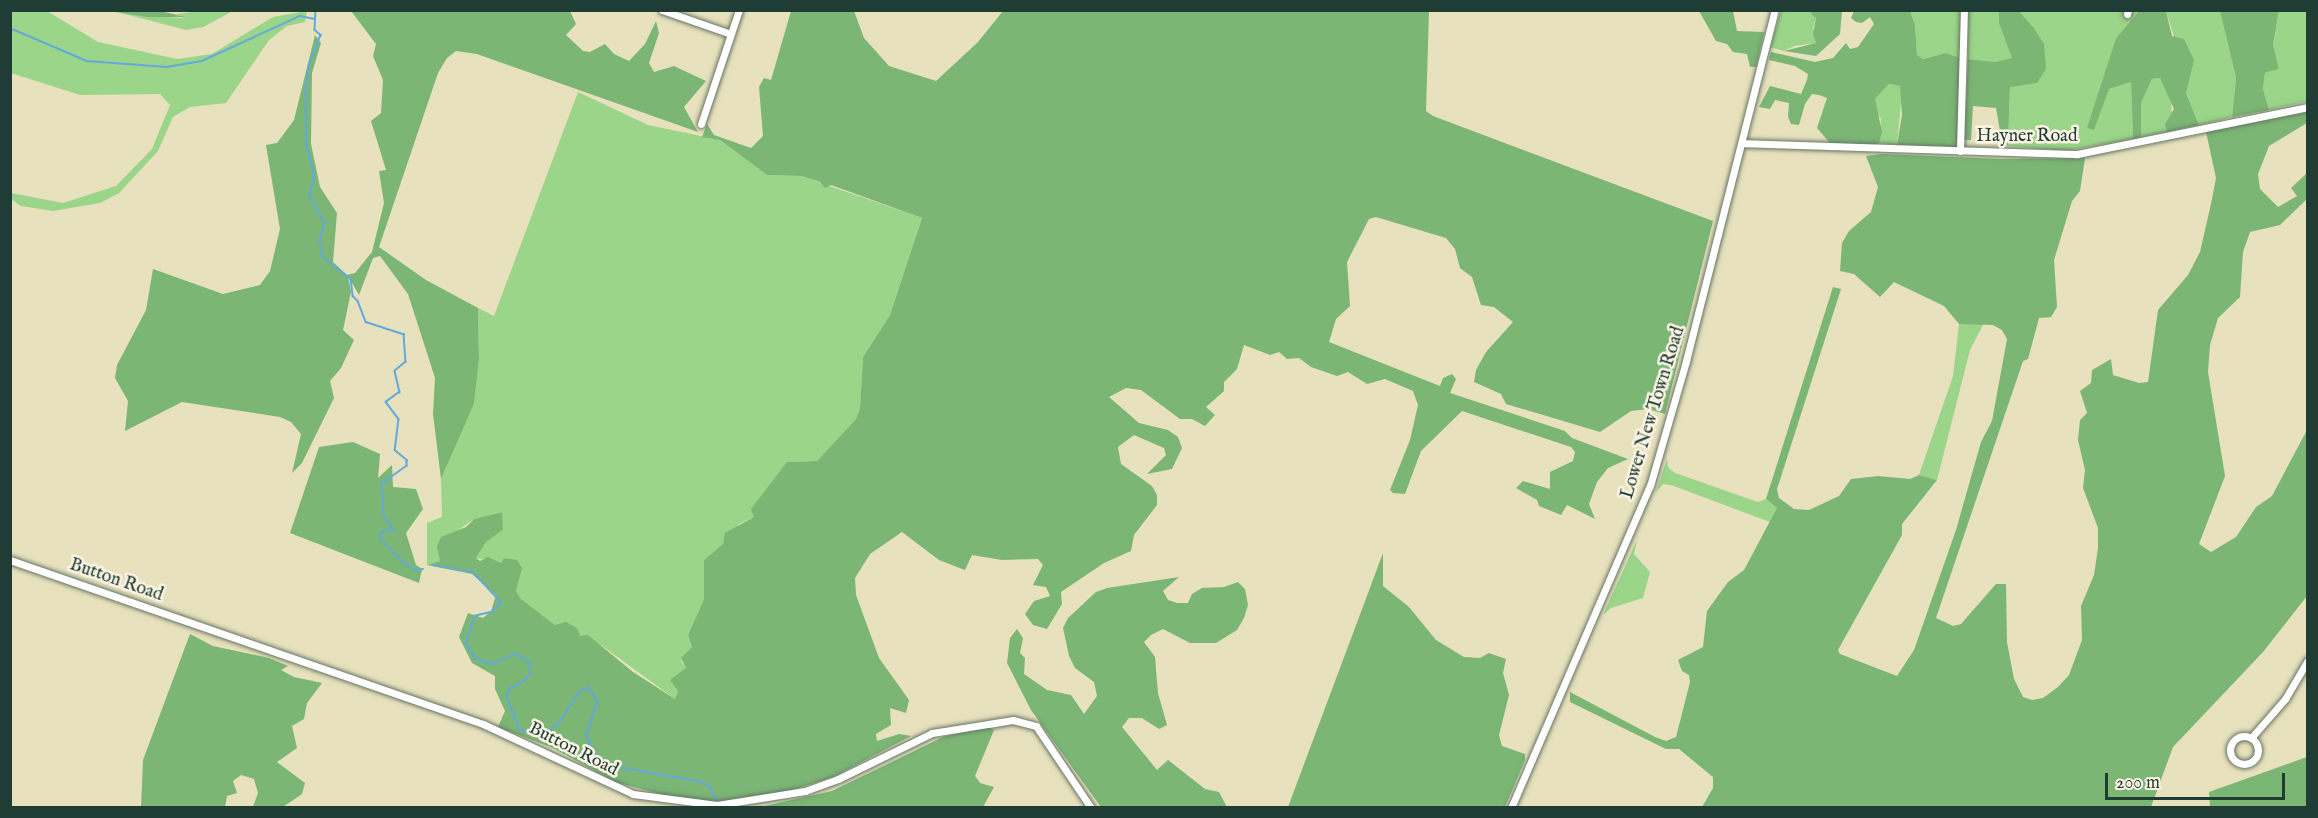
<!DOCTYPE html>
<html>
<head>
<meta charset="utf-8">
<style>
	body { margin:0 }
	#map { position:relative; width:2318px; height:818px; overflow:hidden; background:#e8e1bd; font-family:"IM FELL English",serif }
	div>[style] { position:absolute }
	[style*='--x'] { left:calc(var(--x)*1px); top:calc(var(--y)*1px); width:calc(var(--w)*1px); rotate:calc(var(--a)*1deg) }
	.green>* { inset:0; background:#9ad589 }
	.forest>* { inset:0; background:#7bb675 }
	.stream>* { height:1.5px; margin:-0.75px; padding:0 0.75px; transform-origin:0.75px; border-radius:0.75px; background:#63aada }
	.roads { filter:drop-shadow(0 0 2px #657664) drop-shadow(0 0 2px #657664) }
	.street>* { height:7px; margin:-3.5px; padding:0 3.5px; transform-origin:3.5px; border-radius:3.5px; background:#fff }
	.street>.ring { margin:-3.5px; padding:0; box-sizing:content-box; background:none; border:7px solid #fff; border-radius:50% }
	span { translate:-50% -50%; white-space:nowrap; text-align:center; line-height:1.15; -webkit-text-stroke:5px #fcf5e5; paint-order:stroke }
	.street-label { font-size:18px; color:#1f3d34 }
	.frame { position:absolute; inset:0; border:12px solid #1f3d34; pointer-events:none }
	.scale { position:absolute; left:2105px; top:773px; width:180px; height:27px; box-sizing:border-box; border:3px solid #1f3d34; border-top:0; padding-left:8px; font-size:18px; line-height:21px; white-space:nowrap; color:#1f3d34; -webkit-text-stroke:4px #fcf5e5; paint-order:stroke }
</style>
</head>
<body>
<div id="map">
	<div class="green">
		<div style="clip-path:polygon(11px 10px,47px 11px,98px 42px,177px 59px,212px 54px,273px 17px,307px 11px,305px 22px,287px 26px,269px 40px,226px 103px,190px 107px,173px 117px,158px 151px,119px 193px,100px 203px,53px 211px,21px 206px,11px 199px,11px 193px,63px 203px,116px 186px,152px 149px,170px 105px,160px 94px,80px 95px,11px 73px)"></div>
		<div style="clip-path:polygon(200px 11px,233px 11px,203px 27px,186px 30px,117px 12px,180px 18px,185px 17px,176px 14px)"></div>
		<div style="clip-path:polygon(1781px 11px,1813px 12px,1816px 18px,1813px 28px,1816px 43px,1794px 46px,1784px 51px,1770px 47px)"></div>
		<div style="clip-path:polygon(1910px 11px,1961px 11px,1960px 58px,1946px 53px,1922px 59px,1917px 55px,1915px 25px)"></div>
		<div style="clip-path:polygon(1968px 11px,1999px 11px,2000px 23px,2013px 59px,1995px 62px,1968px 59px)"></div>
		<div style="clip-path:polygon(2019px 11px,2139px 11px,2116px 38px,2107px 67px,2104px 101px,2109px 89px,2131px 82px,2133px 139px,2065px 151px,2008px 146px,2010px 86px,2037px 83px,2033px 27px)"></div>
		<div style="clip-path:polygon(2166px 11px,2220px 11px,2236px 78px,2232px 117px,2199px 125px,2186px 93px,2188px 81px)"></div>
		<div style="clip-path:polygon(2279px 11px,2307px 11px,2307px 101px,2269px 110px,2263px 89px,2265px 73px,2279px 69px,2273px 46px)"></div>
		<div style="clip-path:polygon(2160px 78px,2171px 100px,2172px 118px,2166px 125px,2167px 132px,2141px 137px,2141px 103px,2152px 79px)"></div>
		<div style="clip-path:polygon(1889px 84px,1900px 86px,1902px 94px,1897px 145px,1879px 143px,1881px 119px,1874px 108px,1875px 99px)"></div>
		<div style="clip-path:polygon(578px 92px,648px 125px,720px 140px,767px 175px,801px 176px,922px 218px,890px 315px,863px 357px,860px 408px,856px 419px,817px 461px,787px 462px,754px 517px,739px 524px,723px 544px,704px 560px,704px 599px,688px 635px,692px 647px,681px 661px,686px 668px,675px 699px,601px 645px,580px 636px,578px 629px,555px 625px,521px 599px,516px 591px,520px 570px,504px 558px,501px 563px,476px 558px,486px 542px,503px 530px,501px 512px,474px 519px,451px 535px,440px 561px,427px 565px,427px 523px,442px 517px,441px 479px,474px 404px,479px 359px,478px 308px,494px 316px)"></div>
		<div style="clip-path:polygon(1984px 323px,1970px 350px,1937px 480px,1919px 475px,1953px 376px,1959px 324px)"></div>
		<div style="clip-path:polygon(1667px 459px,1668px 467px,1675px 473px,1758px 502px,1766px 499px,1777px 508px,1770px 522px,1671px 485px,1663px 484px,1656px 492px)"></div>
		<div style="clip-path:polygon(1637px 540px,1634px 554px,1650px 572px,1643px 598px,1611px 608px,1603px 615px)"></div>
	</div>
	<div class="forest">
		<div style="clip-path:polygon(109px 11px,160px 11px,186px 17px,148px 17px)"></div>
		<div style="clip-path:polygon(351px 11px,570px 11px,576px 24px,566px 35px,583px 51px,590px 52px,605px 44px,614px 54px,629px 61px,645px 44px,656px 21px,659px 33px,649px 63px,654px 72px,674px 66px,706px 81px,684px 107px,698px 132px,477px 54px,456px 51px,447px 58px,438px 73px,379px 247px,426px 280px,478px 308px,479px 359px,474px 404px,441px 479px,433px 414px,435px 378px,408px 294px,380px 256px,373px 258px,359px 295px,348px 276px,351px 292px,343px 330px,354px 340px,341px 368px,330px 381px,334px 398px,302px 463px,292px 473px,301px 434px,291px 422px,280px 417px,182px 402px,125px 431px,128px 401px,115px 378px,117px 365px,146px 310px,153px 269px,223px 294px,260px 285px,270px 271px,280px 229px,266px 145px,277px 143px,294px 120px,315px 35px,321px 43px,312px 73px,311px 144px,320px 187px,337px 213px,333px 262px,347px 275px,355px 273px,372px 252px,384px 203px,379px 171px,386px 170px,371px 121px,381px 113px,383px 80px,373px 56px,376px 44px)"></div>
		<div style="clip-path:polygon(791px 11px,854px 11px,864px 38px,889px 66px,936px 81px,978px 42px,1003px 11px,1429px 11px,1426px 111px,1433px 116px,1713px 221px,1665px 414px,1648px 409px,1631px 411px,1600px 432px,1506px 404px,1501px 394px,1474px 382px,1476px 370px,1486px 352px,1513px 322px,1494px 307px,1481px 305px,1472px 277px,1460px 268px,1455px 249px,1446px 238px,1376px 217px,1369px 219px,1347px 262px,1350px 306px,1336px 319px,1329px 342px,1440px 386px,1443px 378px,1452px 374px,1456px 379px,1450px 393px,1565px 431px,1572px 438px,1628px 459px,1608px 468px,1597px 482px,1589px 504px,1595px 519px,1567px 505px,1561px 515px,1539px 506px,1537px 500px,1516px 488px,1523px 481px,1550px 489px,1550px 472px,1573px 461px,1575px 452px,1571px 447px,1462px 411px,1421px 451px,1405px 494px,1393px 493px,1390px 490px,1410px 440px,1418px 405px,1413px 391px,1385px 379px,1367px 384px,1348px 372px,1337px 376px,1311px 367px,1299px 358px,1287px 359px,1279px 352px,1270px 355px,1244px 345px,1237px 369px,1224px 382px,1224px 391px,1206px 407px,1215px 415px,1205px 426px,1192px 419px,1180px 419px,1141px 390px,1126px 388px,1109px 397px,1139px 423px,1168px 430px,1178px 437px,1182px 448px,1172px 469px,1147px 474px,1166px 455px,1164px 448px,1134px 435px,1118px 447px,1121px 464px,1152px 486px,1157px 495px,1157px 505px,1134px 535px,1131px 551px,1104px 563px,1061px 592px,1062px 604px,1047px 629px,1033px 625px,1025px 614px,1034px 601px,1050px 596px,1046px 587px,1033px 585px,1043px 565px,1038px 559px,1002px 560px,972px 555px,965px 570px,939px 560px,902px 532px,870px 554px,855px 578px,856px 595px,879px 658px,909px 700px,906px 713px,890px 708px,891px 725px,876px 734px,877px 741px,899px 734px,911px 736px,833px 777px,786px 792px,716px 802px,686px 801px,615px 782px,555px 749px,498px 727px,505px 711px,495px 689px,495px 676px,472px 663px,459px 637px,468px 613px,483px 618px,491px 611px,496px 595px,472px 574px,427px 565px,440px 561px,437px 546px,441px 537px,466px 527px,474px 519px,502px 512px,503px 530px,486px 542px,476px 558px,480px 561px,488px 557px,501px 563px,504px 558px,517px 560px,522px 568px,516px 591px,521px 599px,555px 625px,566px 622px,578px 629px,580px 636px,588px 635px,633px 672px,675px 699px,678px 691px,670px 680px,686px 668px,681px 658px,692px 647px,688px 635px,704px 599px,704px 560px,723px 544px,725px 533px,754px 517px,751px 509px,787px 462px,817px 461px,856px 419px,860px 408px,863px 357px,890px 315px,922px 218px,831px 185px,825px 188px,820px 182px,801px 176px,767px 175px,720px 140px,702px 137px,707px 124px,714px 135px,751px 148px,763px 136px,759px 87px,764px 78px,771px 80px)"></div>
		<div style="clip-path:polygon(1699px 11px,1733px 11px,1737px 31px,1764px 32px,1756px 67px,1750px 67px,1747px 54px,1733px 52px,1727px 44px,1716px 41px)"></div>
		<div style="clip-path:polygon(1809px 11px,1842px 11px,1840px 34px,1816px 56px,1784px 51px,1816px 43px,1813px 34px,1816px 18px)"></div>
		<div style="clip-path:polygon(1854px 11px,1910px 11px,1915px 25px,1917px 55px,1923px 59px,1946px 53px,1960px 58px,1957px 147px,1897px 145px,1902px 115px,1900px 86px,1889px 84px,1875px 99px,1882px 132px,1879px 143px,1873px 146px,1830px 143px,1817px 128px,1827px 98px,1819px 95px,1812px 94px,1805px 104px,1799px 125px,1791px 124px,1788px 117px,1789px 103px,1775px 100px,1770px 109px,1759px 107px,1770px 86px,1801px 94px,1807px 80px,1808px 74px,1795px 66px,1769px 60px,1771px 52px,1815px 62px,1833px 58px,1846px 43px,1850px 49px,1858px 47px,1874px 24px,1870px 17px,1862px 23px,1856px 22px,1851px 18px)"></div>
		<div style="clip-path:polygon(1999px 11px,2019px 11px,2033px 27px,2044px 44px,2046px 69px,2037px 83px,2010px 87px,2008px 146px,2001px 137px,1996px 108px,1973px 106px,1971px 140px,1964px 140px,1968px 59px,1995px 62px,2012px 58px,1999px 23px)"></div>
		<div style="clip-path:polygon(2139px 11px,2166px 11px,2172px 36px,2184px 39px,2194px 60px,2186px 93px,2199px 125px,2167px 132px,2165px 124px,2174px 109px,2160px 78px,2152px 79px,2141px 103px,2141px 137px,2133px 139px,2131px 82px,2109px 89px,2094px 130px,2087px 128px,2116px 38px)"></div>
		<div style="clip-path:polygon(2220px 11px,2279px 11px,2273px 45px,2279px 69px,2265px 73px,2263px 89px,2269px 110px,2232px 117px,2236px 78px)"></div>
		<div style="clip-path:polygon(2307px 112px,2307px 123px,2269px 146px,2258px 174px,2260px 189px,2278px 207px,2297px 196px,2291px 188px,2307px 173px,2307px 199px,2280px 225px,2250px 232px,2243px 252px,2240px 297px,2218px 318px,2210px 345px,2208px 372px,2225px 476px,2199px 544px,2211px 552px,2236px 537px,2256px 507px,2272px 496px,2307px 430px,2307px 596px,2263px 652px,2173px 747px,2151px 807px,1702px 807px,1713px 788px,1713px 777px,1679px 749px,1666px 749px,1570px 702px,1570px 692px,1655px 737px,1666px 741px,1676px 737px,1690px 682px,1689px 675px,1682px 671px,1678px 660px,1703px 647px,1707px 611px,1728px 582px,1744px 570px,1777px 508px,1766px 499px,1833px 287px,1841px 289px,1777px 489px,1779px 498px,1794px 509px,1809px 510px,1839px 496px,1851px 479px,1878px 476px,1910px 479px,1919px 475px,1937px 480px,1902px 524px,1902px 535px,1838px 650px,1840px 654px,1897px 676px,1914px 650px,1956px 530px,1981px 442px,1992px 421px,2007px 339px,2002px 330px,1993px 325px,1959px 324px,1944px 306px,1894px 282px,1880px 297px,1854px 274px,1840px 271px,1842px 243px,1849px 231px,1871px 212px,1878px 187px,1866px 156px,1882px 154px,2002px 159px,2085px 158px,2080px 191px,2072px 201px,2054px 260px,2057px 307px,2051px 317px,2039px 318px,2028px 359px,2023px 361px,1936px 618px,1953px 626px,1961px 624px,1996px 584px,2006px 584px,2007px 642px,2014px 679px,2023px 697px,2032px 700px,2043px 698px,2058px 687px,2069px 675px,2082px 640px,2081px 606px,2094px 575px,2098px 548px,2098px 528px,2083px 488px,2085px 470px,2078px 440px,2080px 420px,2087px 413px,2080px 391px,2091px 383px,2092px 370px,2111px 359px,2113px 375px,2139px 383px,2148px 382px,2158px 310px,2188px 275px,2200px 252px,2211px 204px,2216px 178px,2206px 132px)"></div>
		<div style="clip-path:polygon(353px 442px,380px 454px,378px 478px,392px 465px,393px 487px,416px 489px,423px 509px,406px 533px,416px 565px,422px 569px,419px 583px,290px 533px,319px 447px)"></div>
		<div style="clip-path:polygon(1383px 553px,1383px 586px,1409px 607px,1436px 640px,1464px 657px,1480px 658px,1489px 653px,1506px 659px,1503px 673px,1509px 695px,1499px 735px,1502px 746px,1525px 754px,1525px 760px,1505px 807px,1288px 807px)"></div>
		<div style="clip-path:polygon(1179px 577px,1163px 591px,1168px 600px,1177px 603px,1188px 603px,1192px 594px,1202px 588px,1224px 587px,1238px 582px,1245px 589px,1248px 605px,1244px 618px,1237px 630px,1216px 643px,1190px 643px,1163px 629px,1151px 635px,1144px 642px,1155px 657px,1158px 693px,1167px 725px,1159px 729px,1142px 718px,1129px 718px,1122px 727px,1157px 770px,1168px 760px,1205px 789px,1219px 792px,1227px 807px,1101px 807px,1031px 710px,1007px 663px,1010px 638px,1017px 629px,1023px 638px,1020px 653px,1025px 658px,1024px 674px,1047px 690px,1071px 695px,1084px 714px,1097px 696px,1094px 682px,1075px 668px,1069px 656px,1063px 628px,1068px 618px,1096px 592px,1107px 588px)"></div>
		<div style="clip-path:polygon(190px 634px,213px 646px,269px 658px,288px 666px,281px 670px,294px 677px,322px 683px,307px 703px,304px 719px,292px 726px,297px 748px,277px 762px,305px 783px,302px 794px,283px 807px,253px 807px,258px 793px,254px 779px,241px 775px,233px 781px,237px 793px,227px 796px,225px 807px,141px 807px,143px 760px)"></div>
		<div style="clip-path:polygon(988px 727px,994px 730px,975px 776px,980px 783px,994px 787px,983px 807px,755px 808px,832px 791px,943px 737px)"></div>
		<div style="clip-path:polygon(2307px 757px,2307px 807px,2210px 807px,2209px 792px)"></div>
	</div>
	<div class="stream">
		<div style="--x:316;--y:10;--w:20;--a:93"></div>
		<div style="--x:315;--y:30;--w:8;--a:40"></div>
		<div style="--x:321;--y:35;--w:34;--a:111"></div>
		<div style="--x:309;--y:67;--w:26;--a:97"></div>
		<div style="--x:306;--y:93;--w:54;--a:88.9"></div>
		<div style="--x:307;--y:147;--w:31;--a:75"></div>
		<div style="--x:315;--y:177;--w:20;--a:105"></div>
		<div style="--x:310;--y:196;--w:31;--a:61"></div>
		<div style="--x:325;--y:223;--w:19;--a:106"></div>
		<div style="--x:320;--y:241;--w:16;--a:79"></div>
		<div style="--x:323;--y:257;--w:36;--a:38"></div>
		<div style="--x:351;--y:279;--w:17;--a:83"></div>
		<div style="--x:353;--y:296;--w:7;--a:45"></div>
		<div style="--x:358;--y:301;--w:22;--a:69"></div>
		<div style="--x:366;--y:322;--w:40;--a:18"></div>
		<div style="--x:404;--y:334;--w:28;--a:86"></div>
		<div style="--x:406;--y:362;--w:14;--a:141"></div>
		<div style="--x:395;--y:371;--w:22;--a:77"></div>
		<div style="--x:400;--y:392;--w:17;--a:144"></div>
		<div style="--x:386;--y:402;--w:21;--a:53"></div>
		<div style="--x:399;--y:419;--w:31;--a:97"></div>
		<div style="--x:395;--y:450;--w:16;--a:40"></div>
		<div style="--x:407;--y:460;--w:6;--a:90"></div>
		<div style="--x:407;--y:466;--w:31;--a:144"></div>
		<div style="--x:382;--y:484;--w:32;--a:86"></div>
		<div style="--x:384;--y:516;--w:17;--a:54"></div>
		<div style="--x:394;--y:530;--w:13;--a:167"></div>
		<div style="--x:381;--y:533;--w:6;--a:90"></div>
		<div style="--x:381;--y:539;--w:30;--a:46"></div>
		<div style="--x:402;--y:561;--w:16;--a:35"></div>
		<div style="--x:415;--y:570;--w:8;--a:-7"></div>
		<div style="--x:10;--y:28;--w:84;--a:23.2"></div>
		<div style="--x:87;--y:61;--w:80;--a:4.3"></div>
		<div style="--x:167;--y:67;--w:36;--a:-10"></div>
		<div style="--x:202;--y:61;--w:108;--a:-24.7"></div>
		<div style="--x:300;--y:16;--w:15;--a:11"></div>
		<div style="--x:433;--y:565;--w:41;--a:9.9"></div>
		<div style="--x:473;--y:572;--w:42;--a:46.9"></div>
		<div style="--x:502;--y:603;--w:13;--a:135"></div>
		<div style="--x:493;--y:612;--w:18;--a:167"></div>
		<div style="--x:475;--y:616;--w:28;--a:108"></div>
		<div style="--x:466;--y:643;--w:17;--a:59"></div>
		<div style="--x:475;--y:658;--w:11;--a:22"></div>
		<div style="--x:485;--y:662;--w:7;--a:16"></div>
		<div style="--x:492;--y:664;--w:25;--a:-23"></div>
		<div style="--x:515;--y:654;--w:17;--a:28"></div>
		<div style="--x:530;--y:662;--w:11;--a:85"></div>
		<div style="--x:531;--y:673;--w:10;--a:127"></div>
		<div style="--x:525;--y:681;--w:16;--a:153"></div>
		<div style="--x:511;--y:688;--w:10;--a:114"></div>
		<div style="--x:507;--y:697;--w:35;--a:68"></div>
		<div style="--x:520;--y:729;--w:18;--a:22"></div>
		<div style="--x:537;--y:736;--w:12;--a:-20"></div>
		<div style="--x:548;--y:732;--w:14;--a:-39"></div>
		<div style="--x:559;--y:723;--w:37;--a:-57"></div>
		<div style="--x:579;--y:692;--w:10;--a:-29"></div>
		<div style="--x:588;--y:687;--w:17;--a:54"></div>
		<div style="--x:598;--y:701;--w:36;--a:108"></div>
		<div style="--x:587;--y:735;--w:23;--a:67"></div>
		<div style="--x:596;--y:756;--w:14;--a:39"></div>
		<div style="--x:607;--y:765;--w:97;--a:10.1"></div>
		<div style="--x:702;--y:782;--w:10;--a:29"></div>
		<div style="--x:711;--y:787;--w:14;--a:69"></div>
	</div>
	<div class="roads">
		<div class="street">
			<div style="--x:662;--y:10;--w:73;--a:19.2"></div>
			<div style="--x:2127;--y:14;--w:4;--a:-76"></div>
			<div style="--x:701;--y:124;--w:120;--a:-71.6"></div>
			<div style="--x:1742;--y:143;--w:335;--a:1.9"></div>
			<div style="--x:2077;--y:154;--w:236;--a:-11.5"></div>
			<div style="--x:1960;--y:151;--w:141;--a:-88.4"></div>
			<div style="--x:10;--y:560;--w:501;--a:19.12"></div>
			<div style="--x:483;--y:724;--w:166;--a:25"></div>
			<div style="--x:633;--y:794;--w:85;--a:7.5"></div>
			<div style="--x:717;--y:805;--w:89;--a:-9"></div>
			<div style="--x:805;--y:791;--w:35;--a:-20"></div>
			<div style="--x:838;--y:779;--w:105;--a:-26.1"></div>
			<div style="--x:932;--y:733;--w:82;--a:-9.1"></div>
			<div style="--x:1013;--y:720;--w:24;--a:15"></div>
			<div style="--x:1036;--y:726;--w:99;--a:56.1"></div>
			<div class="ring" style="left:2230px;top:736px;width:21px;height:21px"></div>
			<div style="--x:2251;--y:738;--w:52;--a:-48.9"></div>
			<div style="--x:2285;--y:699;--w:45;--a:-59.5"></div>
			<div style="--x:1511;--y:808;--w:351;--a:-66.7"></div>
			<div style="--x:1650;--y:486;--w:130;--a:-73.9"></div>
			<div style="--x:1686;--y:361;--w:362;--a:-75.8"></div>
		</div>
	</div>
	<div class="street-label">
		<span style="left:2027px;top:137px">Hayner Road</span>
		<span style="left:1654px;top:413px;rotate:-73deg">Lower New Town Road</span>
		<span style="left:116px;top:581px;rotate:19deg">Button Road</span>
		<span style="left:573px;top:750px;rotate:27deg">Button Road</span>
	</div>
	<div class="frame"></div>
	<div class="scale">200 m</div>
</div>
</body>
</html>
